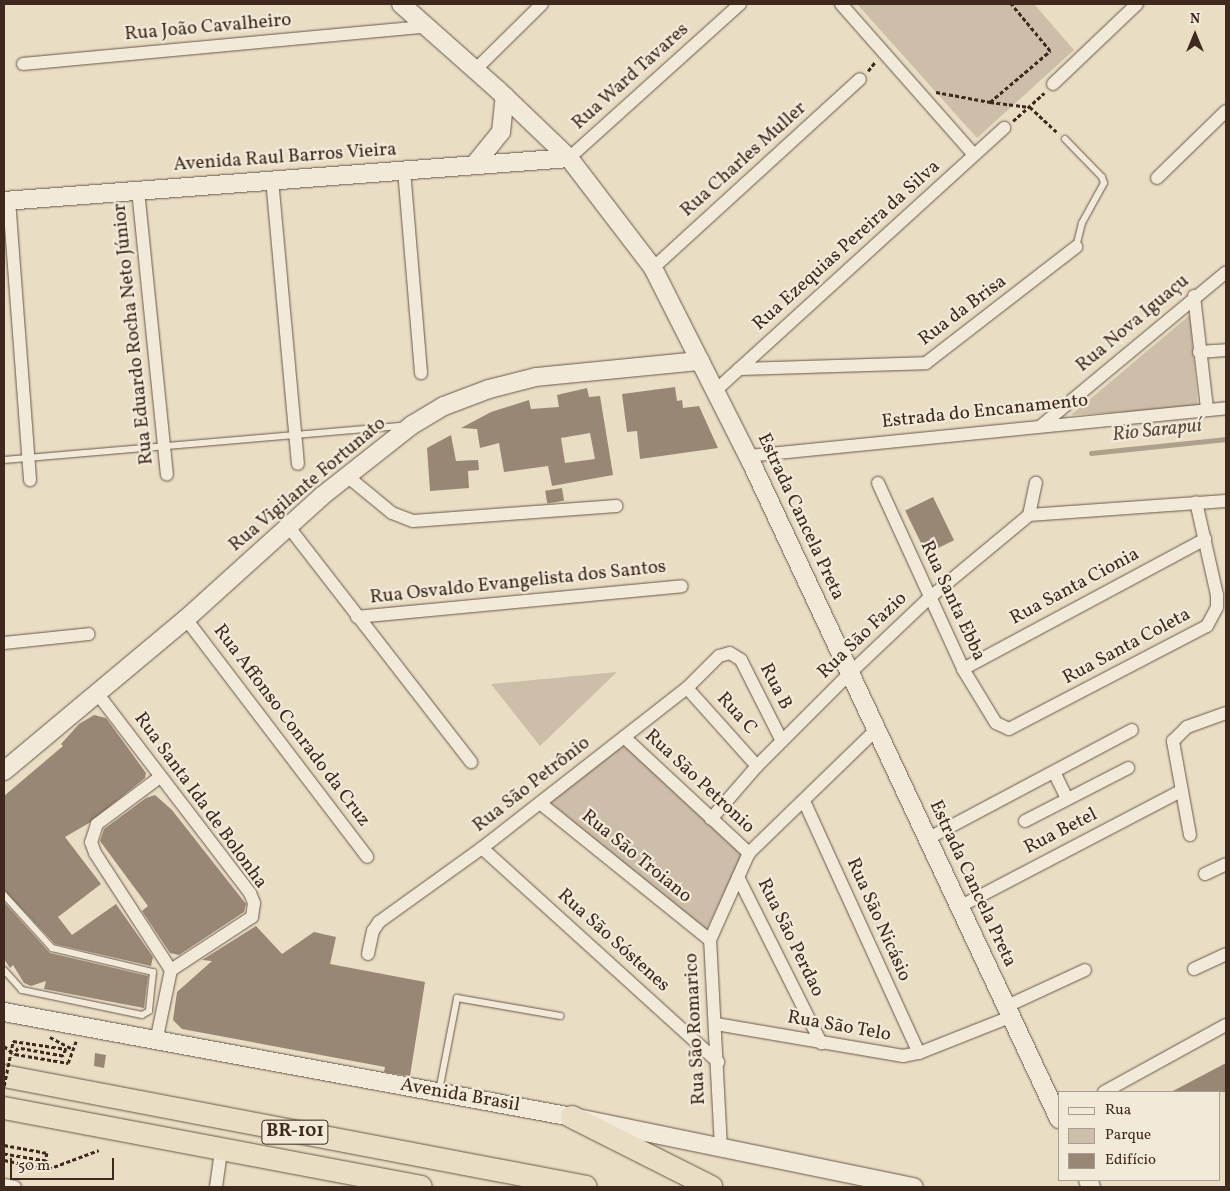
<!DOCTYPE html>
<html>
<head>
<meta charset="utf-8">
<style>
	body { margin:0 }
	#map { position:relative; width:1230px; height:1191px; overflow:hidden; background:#e9ddc4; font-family:Vollkorn,serif }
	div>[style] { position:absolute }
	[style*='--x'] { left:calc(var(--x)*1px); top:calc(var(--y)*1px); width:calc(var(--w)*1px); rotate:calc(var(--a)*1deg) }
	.green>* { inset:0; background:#ccbea8 }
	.stream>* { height:4.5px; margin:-2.25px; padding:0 2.25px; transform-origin:2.25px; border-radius:2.25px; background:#afa08c }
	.building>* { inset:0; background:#978774; transform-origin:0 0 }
	.path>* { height:2.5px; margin-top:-1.25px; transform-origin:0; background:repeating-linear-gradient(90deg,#3f291e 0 4px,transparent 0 6.5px) }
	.roads { filter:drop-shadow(0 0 1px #6a5648) drop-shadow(0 0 1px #6a5648) }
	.lane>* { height:6px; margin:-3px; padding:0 3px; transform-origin:3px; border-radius:3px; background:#f1e9d9 }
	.street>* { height:12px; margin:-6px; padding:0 6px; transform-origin:6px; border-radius:6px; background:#f1e9d9 }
	.secondary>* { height:18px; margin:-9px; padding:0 9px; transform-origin:9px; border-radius:9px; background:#f1e9d9 }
	.highway>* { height:22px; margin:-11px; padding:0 11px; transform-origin:11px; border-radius:11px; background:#e9ddc4 }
	.path-bridge>* { height:2.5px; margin-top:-1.25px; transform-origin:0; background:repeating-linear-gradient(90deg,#3f291e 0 4px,transparent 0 6.5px) }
	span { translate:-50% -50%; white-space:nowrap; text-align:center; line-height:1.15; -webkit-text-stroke:4.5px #f1e9d9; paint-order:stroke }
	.shield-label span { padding:1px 4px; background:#f1e9d9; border:1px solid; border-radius:4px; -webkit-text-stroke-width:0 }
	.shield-label { font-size:18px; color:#3f291e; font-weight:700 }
	.street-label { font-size:19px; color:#3f291e }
	.water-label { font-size:20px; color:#614d3f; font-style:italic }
	.frame { position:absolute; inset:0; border:5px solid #3f291e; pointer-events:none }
	.legend { position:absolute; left:1058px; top:1091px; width:162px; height:90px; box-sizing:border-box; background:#f1e9d9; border:1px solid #aa9c8e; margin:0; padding:6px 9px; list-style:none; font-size:15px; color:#3f291e }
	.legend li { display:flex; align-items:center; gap:10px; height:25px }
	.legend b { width:25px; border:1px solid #aa9c8e }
	.north { position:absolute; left:1170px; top:10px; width:50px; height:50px; -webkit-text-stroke:4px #f1e9d9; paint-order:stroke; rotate:0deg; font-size:14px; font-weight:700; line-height:20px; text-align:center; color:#3f291e }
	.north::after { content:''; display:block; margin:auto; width:18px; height:22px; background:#3f291e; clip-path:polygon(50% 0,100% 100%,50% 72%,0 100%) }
	.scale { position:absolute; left:10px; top:1158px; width:104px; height:22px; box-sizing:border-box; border:2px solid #3f291e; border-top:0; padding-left:6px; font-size:15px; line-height:18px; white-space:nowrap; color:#3f291e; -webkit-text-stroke:4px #f1e9d9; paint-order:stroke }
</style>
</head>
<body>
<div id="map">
	<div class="green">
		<div style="clip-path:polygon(857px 4px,1034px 4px,1074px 50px,977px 138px)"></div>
		<div style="clip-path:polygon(1190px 315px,1198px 408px,1071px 415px)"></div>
		<div style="clip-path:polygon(617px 672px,540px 746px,491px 684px)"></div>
		<div style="clip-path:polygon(622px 741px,743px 852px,706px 931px,550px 802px)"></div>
	</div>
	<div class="stream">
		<div style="--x:1091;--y:453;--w:136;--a:-5.9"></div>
	</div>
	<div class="building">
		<div style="clip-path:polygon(675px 387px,677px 401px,682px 400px,683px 408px,699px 406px,718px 448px,640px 459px,637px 431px,627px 432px,622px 394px)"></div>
		<div style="clip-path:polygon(evenodd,587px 388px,589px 397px,600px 396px,613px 475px,552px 486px,548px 466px,504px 472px,499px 443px,480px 448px,477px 429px,461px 428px,491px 412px,529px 400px,531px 409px,559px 407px,557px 395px,587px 388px,590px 433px,595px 459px,565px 463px,561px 438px,590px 433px)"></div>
		<div style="clip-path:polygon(451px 435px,456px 461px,478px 460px,479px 470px,468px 471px,469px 488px,430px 491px,427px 448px)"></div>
		<div style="left:562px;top:488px;width:13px;height:17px;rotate:81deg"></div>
		<div style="left:933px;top:497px;width:48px;height:31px;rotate:64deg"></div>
		<div style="clip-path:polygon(94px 715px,106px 718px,146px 773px,145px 778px,89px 823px,65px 837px,101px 884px,58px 917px,72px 935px,116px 904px,153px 957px,151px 966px,55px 944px,4px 890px,4px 796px,63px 746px,61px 744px,79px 724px)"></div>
		<div style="clip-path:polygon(155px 795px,172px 810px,246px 904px,244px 912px,179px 955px,170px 953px,142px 911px,148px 906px,100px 841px,104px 829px,146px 798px)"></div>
		<div style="clip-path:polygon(4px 902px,50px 953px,148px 976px,144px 1008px,44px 989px,46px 981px,31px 986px,24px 983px,13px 965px,10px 968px,4px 959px)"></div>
		<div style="clip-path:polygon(256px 926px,282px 954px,314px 932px,336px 937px,330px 964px,425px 982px,410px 1076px,384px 1072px,385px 1067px,182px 1029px,173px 1020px,177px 992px,212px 961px,202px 960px)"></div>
		<div style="clip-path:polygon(95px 1053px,106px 1055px,104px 1068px,94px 1066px)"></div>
		<div style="clip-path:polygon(1226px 1063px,1226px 1092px,1171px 1092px)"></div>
	</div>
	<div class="path">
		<div style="--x:868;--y:71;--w:11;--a:-52"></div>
		<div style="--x:936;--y:92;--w:55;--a:10.5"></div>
		<div style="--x:990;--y:102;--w:79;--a:-40.4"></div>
		<div style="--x:1050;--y:51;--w:61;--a:-129.7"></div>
		<div style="--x:990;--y:102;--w:40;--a:7.1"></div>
		<div style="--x:1030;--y:107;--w:38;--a:43"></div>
		<div style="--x:1013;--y:121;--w:42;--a:-42.1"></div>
		<div style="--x:50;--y:1037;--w:26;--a:28"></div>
		<div style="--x:4;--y:1046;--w:14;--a:36"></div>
		<div style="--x:18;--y:1048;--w:7;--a:117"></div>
		<div style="--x:15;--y:1054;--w:54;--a:9.6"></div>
		<div style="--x:68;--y:1063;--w:23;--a:-70"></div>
		<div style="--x:4;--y:1145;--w:44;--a:10.5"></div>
		<div style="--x:47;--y:1153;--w:8;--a:97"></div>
		<div style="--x:46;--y:1161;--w:43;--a:-170.5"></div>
		<div style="--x:4;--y:1160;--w:45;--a:11.6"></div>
		<div style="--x:48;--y:1169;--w:54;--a:-20.4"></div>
	</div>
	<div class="roads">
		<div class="lane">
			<div style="--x:1065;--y:139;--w:53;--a:45.8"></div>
			<div style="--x:1102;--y:177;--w:6;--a:72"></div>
			<div style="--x:1104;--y:183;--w:46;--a:118.8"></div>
			<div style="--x:1082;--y:223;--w:25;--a:104"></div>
			<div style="--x:4;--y:460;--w:400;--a:-4.9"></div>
			<div style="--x:4;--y:895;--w:72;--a:47.8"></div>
			<div style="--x:52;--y:948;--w:104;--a:13.4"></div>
			<div style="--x:153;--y:972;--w:39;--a:96"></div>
			<div style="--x:149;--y:1011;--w:8;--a:150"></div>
			<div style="--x:142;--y:1015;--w:123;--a:-168.2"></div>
			<div style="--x:22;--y:990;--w:27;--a:-132"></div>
			<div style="--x:439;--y:1091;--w:95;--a:-79"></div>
			<div style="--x:457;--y:998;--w:105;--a:9.9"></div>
		</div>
		<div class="street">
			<div style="--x:841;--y:4;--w:201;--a:48.6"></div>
			<div style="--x:23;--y:64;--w:404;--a:-5.3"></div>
			<div style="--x:475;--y:70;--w:94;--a:-44.6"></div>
			<div style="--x:1053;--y:84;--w:116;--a:-43.6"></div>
			<div style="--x:569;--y:158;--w:230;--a:-42"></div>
			<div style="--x:404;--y:170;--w:204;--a:85.2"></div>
			<div style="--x:1157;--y:178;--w:96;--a:-44.2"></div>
			<div style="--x:272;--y:179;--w:286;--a:84.8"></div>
			<div style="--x:138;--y:190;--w:286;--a:84.2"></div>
			<div style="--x:9;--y:200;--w:281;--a:85.7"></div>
			<div style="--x:653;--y:268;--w:280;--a:-42.4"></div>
			<div style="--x:1194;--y:296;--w:114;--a:83.4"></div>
			<div style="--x:1199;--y:352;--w:27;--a:-4"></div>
			<div style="--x:739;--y:369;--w:187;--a:-1.8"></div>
			<div style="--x:926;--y:363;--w:190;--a:-37.7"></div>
			<div style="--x:715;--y:391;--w:391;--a:-42.3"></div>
			<div style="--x:1042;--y:425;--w:239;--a:-39.7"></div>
			<div style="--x:748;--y:456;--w:480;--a:-5.7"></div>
			<div style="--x:347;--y:476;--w:58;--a:39.4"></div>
			<div style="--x:392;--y:513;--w:22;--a:21"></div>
			<div style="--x:413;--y:521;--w:204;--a:-4.2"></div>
			<div style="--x:878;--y:483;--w:205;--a:65.4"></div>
			<div style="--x:963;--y:669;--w:63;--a:58.6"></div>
			<div style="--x:996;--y:723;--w:14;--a:25"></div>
			<div style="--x:1009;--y:729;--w:223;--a:-27.5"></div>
			<div style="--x:1207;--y:626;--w:21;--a:-62"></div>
			<div style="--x:1217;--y:607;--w:12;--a:-90"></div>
			<div style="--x:1217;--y:595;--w:95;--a:-102.7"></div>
			<div style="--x:1029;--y:515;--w:197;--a:-4.1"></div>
			<div style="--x:288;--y:526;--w:299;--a:52.2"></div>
			<div style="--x:357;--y:617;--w:326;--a:-5.4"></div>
			<div style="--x:186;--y:619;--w:299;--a:52.7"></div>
			<div style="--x:4;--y:643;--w:85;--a:-6"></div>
			<div style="--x:963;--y:669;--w:275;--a:-28.2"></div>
			<div style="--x:687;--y:688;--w:105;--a:48.1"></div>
			<div style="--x:97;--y:693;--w:252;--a:52.6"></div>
			<div style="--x:250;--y:893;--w:11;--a:68"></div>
			<div style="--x:254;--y:903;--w:14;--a:98"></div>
			<div style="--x:252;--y:917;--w:97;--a:146.8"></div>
			<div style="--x:171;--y:970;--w:74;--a:101.8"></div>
			<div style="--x:624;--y:737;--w:171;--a:42.9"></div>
			<div style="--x:1054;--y:772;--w:30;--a:64"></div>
			<div style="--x:160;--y:777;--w:79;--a:143.3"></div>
			<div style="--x:97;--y:824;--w:19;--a:108"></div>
			<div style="--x:91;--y:842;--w:12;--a:70"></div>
			<div style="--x:95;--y:853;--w:140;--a:57"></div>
			<div style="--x:804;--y:801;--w:277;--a:65.5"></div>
			<div style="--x:540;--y:803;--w:218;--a:38.9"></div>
			<div style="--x:711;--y:819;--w:70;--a:-49"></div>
			<div style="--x:757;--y:766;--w:132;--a:-45"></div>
			<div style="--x:850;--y:673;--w:108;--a:-43.5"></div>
			<div style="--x:928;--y:599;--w:131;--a:-39.7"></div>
			<div style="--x:1029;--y:515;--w:33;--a:-78"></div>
			<div style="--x:1025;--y:821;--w:116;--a:-27.2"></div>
			<div style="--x:1190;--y:835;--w:96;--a:-100.3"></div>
			<div style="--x:1173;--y:741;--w:20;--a:-45"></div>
			<div style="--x:1187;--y:727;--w:41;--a:-19.7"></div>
			<div style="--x:927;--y:839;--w:232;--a:-28"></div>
			<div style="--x:482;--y:848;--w:319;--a:42.2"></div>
			<div style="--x:1205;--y:874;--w:23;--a:-25"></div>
			<div style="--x:738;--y:877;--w:186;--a:63.4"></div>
			<div style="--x:959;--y:907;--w:250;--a:-27.6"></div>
			<div style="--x:368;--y:954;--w:24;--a:-78"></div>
			<div style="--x:373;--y:931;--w:11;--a:-56"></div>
			<div style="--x:379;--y:922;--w:127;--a:-35.7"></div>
			<div style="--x:482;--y:848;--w:260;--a:-38"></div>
			<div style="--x:687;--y:688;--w:45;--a:-45"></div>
			<div style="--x:719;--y:656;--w:11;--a:-15"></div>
			<div style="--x:730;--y:653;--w:13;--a:32"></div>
			<div style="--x:741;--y:660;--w:91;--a:63.2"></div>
			<div style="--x:1194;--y:969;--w:35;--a:-25"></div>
			<div style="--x:1005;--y:1007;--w:88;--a:-24.8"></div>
			<div style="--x:716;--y:1024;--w:190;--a:9.7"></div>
			<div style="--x:903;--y:1056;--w:16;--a:-11"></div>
			<div style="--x:919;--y:1053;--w:98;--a:-21.6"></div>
			<div style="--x:1104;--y:1092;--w:139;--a:-28.8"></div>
			<div style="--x:721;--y:1148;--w:208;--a:-93"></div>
			<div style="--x:710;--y:940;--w:95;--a:-65.9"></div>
			<div style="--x:749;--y:853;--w:177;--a:-44.1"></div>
			<div style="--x:4;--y:1185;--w:11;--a:10"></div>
			<div style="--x:216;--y:1187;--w:36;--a:-82"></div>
		</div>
		<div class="secondary">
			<div style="--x:401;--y:4;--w:130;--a:41.6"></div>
			<div style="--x:498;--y:90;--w:98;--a:43.8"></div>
			<div style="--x:569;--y:158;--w:138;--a:52.6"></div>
			<div style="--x:653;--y:268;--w:217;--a:63.2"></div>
			<div style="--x:751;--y:462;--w:726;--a:64.88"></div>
			<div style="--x:475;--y:164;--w:41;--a:-50.9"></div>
			<div style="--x:501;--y:132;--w:36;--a:-84"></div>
			<div style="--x:4;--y:201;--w:567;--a:-4.35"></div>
			<div style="--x:4;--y:771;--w:237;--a:-39.9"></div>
			<div style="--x:186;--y:619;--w:183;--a:-42.1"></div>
			<div style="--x:322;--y:496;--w:115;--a:-38.3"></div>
			<div style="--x:412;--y:425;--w:37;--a:-31"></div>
			<div style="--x:444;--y:406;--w:48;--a:-20.7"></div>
			<div style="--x:489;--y:389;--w:49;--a:-14.3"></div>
			<div style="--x:536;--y:377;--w:165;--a:-5.6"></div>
			<div style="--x:4;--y:1012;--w:578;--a:10.47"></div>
			<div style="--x:572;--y:1117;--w:349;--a:11.6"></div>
			<div style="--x:1088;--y:1180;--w:8;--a:67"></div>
		</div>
		<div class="highway">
			<div style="--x:4;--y:1076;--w:592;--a:10.8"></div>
			<div style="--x:4;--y:1108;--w:424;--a:10.7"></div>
			<div style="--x:572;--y:1117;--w:156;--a:26.7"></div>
		</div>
	</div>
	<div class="path-bridge">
		<div style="--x:4;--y:1086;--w:46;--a:-78.7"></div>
		<div style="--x:13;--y:1041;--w:54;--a:8.6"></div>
		<div style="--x:66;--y:1049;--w:8;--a:113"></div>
		<div style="--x:63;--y:1056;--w:46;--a:-169.9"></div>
	</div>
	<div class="shield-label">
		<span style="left:295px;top:1132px">BR-101</span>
	</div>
	<div class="street-label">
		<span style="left:208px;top:28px;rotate:-5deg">Rua João Cavalheiro</span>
		<span style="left:631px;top:77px;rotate:-42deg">Rua Ward Tavares</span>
		<span style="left:285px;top:158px;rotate:-4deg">Avenida Raul Barros Vieira</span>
		<span style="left:744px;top:160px;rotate:-42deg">Rua Charles Muller</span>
		<span style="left:847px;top:246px;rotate:-42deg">Rua Ezequias Pereira da Silva</span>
		<span style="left:963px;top:311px;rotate:-37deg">Rua da Brisa</span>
		<span style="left:1133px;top:324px;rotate:-40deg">Rua Nova Iguaçu</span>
		<span style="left:134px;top:334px;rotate:-96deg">Rua Eduardo Rocha Neto Júnior</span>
		<span style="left:985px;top:412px;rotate:-6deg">Estrada do Encanamento</span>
		<span style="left:308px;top:485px;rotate:-40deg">Rua Vigilante Fortunato</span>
		<span style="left:800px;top:517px;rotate:65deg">Estrada Cancela Preta</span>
		<span style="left:518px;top:583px;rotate:-6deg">Rua Osvaldo Evangelista dos Santos</span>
		<span style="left:1075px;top:587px;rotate:-28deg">Rua Santa Cionia</span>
		<span style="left:952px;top:601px;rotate:65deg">Rua Santa Ebba</span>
		<span style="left:863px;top:636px;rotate:-44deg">Rua São Fazio</span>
		<span style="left:1127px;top:647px;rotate:-28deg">Rua Santa Coleta</span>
		<span style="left:775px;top:687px;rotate:63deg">Rua B</span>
		<span style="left:736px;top:714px;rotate:48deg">Rua C</span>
		<span style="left:291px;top:726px;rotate:53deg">Rua Affonso Conrado da Cruz</span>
		<span style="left:699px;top:782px;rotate:43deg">Rua São Petronio</span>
		<span style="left:532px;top:785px;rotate:-38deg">Rua São Petrônio</span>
		<span style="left:200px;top:801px;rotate:54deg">Rua Santa Ida de Bolonha</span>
		<span style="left:1061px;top:832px;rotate:-27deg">Rua Betel</span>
		<span style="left:636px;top:857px;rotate:39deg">Rua São Troiano</span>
		<span style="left:972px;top:884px;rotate:65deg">Estrada Cancela Preta</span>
		<span style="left:878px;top:920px;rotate:66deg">Rua São Nicásio</span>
		<span style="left:790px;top:938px;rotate:64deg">Rua São Perdao</span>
		<span style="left:613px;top:941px;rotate:42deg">Rua São Sóstenes</span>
		<span style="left:839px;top:1027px;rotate:10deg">Rua São Telo</span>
		<span style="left:696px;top:1029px;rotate:-93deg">Rua São Romarico</span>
		<span style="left:460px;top:1096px;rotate:10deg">Avenida Brasil</span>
	</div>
	<div class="water-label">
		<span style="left:1157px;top:431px;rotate:-6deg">Rio Sarapuí</span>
	</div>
	<div class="frame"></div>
	<ul class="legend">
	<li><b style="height:6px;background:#f1e9d9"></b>Rua</li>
	<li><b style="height:14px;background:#ccbea8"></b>Parque</li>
	<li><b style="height:14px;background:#978774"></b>Edifício</li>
	</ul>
	<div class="north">N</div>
	<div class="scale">50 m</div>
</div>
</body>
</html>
